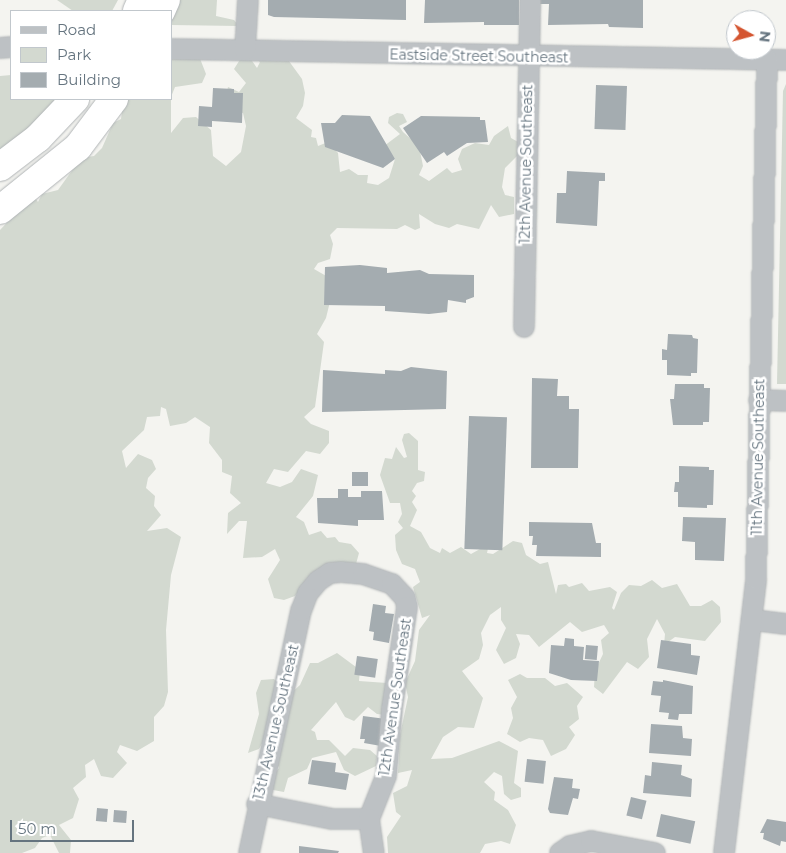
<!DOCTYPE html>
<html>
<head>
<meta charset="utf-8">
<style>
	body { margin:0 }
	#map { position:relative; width:786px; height:853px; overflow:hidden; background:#f4f4f0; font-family:Montserrat,sans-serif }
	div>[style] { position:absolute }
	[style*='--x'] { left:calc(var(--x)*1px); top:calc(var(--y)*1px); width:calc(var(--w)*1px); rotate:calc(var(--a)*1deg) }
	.green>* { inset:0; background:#d3d9d0 }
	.building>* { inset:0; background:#a4acb0; transform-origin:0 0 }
	.roads { filter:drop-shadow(0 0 1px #b0b4b6) drop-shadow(0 0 1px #b0b4b6) }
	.minor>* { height:20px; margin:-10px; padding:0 10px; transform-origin:10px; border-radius:10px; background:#bdc1c4 }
	.highway>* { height:28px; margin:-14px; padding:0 14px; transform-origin:14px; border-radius:14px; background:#fff }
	span { translate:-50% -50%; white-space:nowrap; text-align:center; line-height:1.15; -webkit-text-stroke:5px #fff; paint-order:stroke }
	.street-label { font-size:14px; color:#65747f }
	.legend { position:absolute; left:10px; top:10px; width:162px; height:90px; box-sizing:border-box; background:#fff; border:1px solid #c1c7cc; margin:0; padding:6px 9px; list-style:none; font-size:15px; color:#65747f }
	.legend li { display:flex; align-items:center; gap:10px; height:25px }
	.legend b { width:25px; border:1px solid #c1c7cc }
	.north { position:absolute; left:726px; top:10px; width:50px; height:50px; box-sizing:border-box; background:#fff; border:1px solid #c1c7cc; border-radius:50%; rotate:97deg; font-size:14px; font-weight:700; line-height:20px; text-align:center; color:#65747f }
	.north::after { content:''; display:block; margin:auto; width:18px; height:22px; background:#d45530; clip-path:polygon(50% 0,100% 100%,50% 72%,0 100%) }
	.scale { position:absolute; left:10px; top:820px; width:124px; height:22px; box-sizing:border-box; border:2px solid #65747f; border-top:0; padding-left:6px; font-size:15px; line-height:18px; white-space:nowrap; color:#65747f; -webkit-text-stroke:4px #fff; paint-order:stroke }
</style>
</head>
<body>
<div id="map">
	<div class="green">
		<div style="clip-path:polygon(57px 0,118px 0,112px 11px,73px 11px)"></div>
		<div style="clip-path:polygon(177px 0,217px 0,216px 16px,234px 20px,239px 26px,171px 25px,171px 12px)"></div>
		<div style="clip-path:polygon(171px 46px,199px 56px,206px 74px,202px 83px,175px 87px,171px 97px)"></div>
		<div style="clip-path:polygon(253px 55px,286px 57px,302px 79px,305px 93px,303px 106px,296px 118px,312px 130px,311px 137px,316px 138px,318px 146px,328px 142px,338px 153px,340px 172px,349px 169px,358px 175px,368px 175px,367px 183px,378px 185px,389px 178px,395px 159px,380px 149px,400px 134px,388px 123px,389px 117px,397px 113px,403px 114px,407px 122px,399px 126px,403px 132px,419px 146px,423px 166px,419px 175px,429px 181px,447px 168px,452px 173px,462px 170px,458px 159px,462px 149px,475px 143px,489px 145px,494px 136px,508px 126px,511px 138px,520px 143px,520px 153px,505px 168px,502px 187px,505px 195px,514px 197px,514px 214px,499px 217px,491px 205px,479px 229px,457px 224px,449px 228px,435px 224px,419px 214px,420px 228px,415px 230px,405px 225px,397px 229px,337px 228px,330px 235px,333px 244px,330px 259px,318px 263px,314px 269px,335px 281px,326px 318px,317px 334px,324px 342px,315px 407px,304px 417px,311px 424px,329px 431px,329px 443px,320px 454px,306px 451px,288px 472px,274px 469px,266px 483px,280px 487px,292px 482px,301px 469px,318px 475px,313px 496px,296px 517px,304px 522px,309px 535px,321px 531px,327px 538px,335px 537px,339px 542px,351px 544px,359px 553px,356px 564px,325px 571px,318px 569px,295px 596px,284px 600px,274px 598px,268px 579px,280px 560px,275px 549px,262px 557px,243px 558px,247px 521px,239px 521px,227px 534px,228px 513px,241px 503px,230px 493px,232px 476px,222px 472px,222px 460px,209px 443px,210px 427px,195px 417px,186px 423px,170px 426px,166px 409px,161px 407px,160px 416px,147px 417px,144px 430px,122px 451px,126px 468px,138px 454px,152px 460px,156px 469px,148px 478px,146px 488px,155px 496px,154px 506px,161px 515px,147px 531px,167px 528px,181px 537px,171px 575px,166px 630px,168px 692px,164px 706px,154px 717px,154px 741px,137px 751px,120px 745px,117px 752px,127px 763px,113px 778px,101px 776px,94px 759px,85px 765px,86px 777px,73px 788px,79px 799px,73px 818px,59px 825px,71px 840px,70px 853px,59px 853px,50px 835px,42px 838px,35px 848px,22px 853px,0 853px,0 230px,18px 211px,36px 199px,38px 202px,42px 194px,58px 190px,81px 158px,94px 156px,102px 148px,113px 123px,121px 119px,123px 104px,129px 99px,171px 99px,171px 133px,183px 118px,196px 117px,211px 130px,213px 156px,226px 166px,241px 152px,246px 126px,243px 113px,230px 112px,224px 103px,228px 87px,239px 92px,246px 83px,234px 69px,241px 58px,250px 58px,257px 68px,260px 62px)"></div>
		<div style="clip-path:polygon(11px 75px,11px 99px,75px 99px,0 167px,0 76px)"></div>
		<div style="clip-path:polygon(786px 84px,786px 384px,777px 384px,783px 91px)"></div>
		<div style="clip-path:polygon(409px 433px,418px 441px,418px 470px,425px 472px,424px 481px,417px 483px,412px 491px,416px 496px,412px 502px,417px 510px,410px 526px,421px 532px,430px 548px,440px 553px,442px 548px,450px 553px,461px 547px,471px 554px,489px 544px,487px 553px,493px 554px,513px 541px,522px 543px,526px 555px,540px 564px,548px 562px,556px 594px,558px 585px,566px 584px,569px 587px,582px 583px,589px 591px,610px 587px,617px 592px,612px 608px,614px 610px,621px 593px,629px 585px,641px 586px,652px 580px,662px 588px,677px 584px,690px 606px,701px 606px,712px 600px,720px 607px,721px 622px,705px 641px,675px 637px,664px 645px,665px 634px,657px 619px,647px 639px,649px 657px,638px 669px,627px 662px,603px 694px,594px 687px,595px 671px,603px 654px,601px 640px,609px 633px,604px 625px,582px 632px,570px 622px,539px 647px,529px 635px,516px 634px,520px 644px,516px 658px,504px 664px,496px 650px,506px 628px,501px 620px,501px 607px,490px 615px,481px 633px,483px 645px,479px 659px,462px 671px,483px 698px,474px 728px,458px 727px,443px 737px,431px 759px,452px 758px,499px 741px,518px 751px,514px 783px,521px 788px,521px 797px,511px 800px,504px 794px,502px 776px,494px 772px,484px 782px,495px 792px,494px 800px,508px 810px,516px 825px,510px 844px,501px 841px,485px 844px,480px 853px,388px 853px,387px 837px,401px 816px,396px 812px,393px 793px,407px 786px,412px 770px,398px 773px,400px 735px,408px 697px,405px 683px,415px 661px,419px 630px,430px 615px,422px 618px,413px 587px,420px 582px,415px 569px,402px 564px,396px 550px,395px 535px,403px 528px,398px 522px,402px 514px,400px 503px,390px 503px,380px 475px,385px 458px,392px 459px,396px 447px,404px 458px,407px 457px,402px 440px,404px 434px)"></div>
		<div style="clip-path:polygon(337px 653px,360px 670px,359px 681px,387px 683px,386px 715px,377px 714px,368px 707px,354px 721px,345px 717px,336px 702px,311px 730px,315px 732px,317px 740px,329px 740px,345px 756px,353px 748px,370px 750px,377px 756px,376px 766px,355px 776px,344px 770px,336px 752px,312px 758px,307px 769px,288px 778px,284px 792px,273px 790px,269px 781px,279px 768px,266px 736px,259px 749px,248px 753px,259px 714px,256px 693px,261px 680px,274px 679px,289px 695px,300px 685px,310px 663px,318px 663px)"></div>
		<div style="clip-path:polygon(520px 674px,527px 678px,545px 678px,555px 686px,567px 683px,583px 697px,577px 706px,579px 719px,569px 727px,575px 735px,566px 749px,551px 756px,543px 740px,529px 738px,520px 742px,507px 734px,513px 718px,511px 708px,517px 697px,508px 680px)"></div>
	</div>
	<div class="building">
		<div style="clip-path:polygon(268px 0,406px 0,406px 20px,274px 17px,268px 15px)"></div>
		<div style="clip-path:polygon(425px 0,519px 0,519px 25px,484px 25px,484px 22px,424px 23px)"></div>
		<div style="clip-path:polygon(540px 0,643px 0,643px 28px,609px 27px,608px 24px,548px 25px,549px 4px,540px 4px)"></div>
		<div style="left:596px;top:85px;width:31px;height:44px;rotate:2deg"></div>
		<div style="clip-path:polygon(213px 88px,234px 89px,234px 93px,243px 93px,242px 123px,212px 121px,212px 127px,198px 126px,199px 106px,212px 107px)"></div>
		<div style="clip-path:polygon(342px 115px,370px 116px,395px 159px,383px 168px,325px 147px,321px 123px,335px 123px)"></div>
		<div style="clip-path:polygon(421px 116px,480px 117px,480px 120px,485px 120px,488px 142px,467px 143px,447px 156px,444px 152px,427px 163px,403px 128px)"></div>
		<div style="clip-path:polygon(567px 171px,605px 173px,605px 181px,599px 181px,597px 226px,556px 223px,557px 193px,566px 193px)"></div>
		<div style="clip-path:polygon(360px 265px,387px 268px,387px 273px,420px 270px,429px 274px,474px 275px,474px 297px,466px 300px,466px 303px,448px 300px,447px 312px,429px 314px,385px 311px,385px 306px,324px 305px,325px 267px)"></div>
		<div style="clip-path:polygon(668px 334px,692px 335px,693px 338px,698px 339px,697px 373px,691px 373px,691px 376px,667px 375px,667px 360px,662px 360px,662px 349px,667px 350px)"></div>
		<div style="clip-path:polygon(411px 367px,447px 371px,446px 409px,322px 412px,323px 370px,385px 374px,385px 370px,401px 371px)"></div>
		<div style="clip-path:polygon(532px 378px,558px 379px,557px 396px,569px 396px,569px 409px,579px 409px,578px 468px,531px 468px)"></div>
		<div style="clip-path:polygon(675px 384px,704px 384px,704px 388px,710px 388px,709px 422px,703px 422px,703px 425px,673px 425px,670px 399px,674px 399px)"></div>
		<div style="left:469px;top:416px;width:38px;height:133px;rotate:2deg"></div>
		<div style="clip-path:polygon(679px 466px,709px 467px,709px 470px,714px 470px,713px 505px,707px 505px,707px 508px,678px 507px,678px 492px,674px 492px,675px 482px,679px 482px)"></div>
		<div style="left:352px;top:472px;width:16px;height:14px"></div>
		<div style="clip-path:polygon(338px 489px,348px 489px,348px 497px,361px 497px,361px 491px,382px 491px,384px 520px,358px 520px,358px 526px,318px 523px,317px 498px,338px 498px)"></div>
		<div style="clip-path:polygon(683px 517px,726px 518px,724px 561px,695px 560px,695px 542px,682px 541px)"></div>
		<div style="clip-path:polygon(529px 522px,592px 523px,596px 543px,601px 543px,601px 557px,536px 556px,537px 545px,532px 545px,533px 536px,529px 536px)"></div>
		<div style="clip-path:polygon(373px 604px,386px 606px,385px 613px,394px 614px,389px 643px,373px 640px,374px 632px,369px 631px)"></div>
		<div style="clip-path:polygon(565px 638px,574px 639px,574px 646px,584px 647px,583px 660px,599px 661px,597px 681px,571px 680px,549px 673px,551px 645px,564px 646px)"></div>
		<div style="clip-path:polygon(661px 640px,691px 644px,691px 655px,700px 656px,697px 675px,657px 668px)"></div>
		<div style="left:586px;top:645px;width:12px;height:14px;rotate:5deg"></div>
		<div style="left:357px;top:656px;width:21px;height:19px;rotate:8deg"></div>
		<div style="clip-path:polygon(663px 680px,693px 686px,692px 714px,679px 714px,678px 720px,668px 719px,669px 713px,659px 712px,661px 696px,651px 695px,653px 681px,663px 682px)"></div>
		<div style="clip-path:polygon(363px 716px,386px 719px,381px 746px,364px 743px,365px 739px,360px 739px)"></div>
		<div style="clip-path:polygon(651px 724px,682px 726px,683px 738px,692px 739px,691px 756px,649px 753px)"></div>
		<div style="left:527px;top:759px;width:19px;height:23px;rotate:6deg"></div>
		<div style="clip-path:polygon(312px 760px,336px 763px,335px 772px,349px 774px,346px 790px,308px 784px)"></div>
		<div style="clip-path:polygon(652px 762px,682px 765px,681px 775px,692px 779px,691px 797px,643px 793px,645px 775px,651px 776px)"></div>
		<div style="clip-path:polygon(554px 777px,573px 779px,572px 788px,580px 789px,578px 799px,573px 798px,568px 815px,550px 813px,548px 809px)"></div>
		<div style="left:631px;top:797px;width:16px;height:19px;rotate:14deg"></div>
		<div style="left:97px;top:808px;width:11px;height:13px;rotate:5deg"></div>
		<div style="left:114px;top:810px;width:13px;height:12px;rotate:4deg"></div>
		<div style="left:661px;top:814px;width:35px;height:23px;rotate:12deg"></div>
		<div style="clip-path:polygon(767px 819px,786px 822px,786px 842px,781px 841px,780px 846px,763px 839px,764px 833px,760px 833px)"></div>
		<div style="clip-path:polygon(299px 846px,339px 851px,338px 853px,299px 853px)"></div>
	</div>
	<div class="roads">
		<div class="minor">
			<div style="--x:0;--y:48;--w:11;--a:-5"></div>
			<div style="--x:171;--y:49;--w:615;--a:1.02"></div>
			<div style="--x:245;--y:50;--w:50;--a:-86.6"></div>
			<div style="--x:524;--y:327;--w:327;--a:-88.9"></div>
			<div style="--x:759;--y:400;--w:27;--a:2"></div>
			<div style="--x:753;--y:620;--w:33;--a:7"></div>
			<div style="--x:257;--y:804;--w:76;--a:11.3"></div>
			<div style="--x:332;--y:819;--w:37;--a:0"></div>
			<div style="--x:249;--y:853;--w:248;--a:-77.9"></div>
			<div style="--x:301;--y:611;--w:19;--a:-69"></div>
			<div style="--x:308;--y:593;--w:16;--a:-50"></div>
			<div style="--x:318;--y:581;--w:14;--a:-34"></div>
			<div style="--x:330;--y:573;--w:11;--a:-5"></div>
			<div style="--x:341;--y:572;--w:22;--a:5"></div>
			<div style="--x:363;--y:574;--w:31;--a:19"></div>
			<div style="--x:392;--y:584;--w:19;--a:47"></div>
			<div style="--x:405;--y:598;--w:9;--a:77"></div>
			<div style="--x:407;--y:607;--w:103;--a:98.4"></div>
			<div style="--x:392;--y:709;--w:67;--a:95.1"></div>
			<div style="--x:386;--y:776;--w:46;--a:111.6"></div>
			<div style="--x:369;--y:819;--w:34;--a:82"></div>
			<div style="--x:560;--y:853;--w:12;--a:-35"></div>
			<div style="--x:570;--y:846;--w:22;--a:-13"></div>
			<div style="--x:591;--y:841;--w:65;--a:10.6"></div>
			<div style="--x:724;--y:853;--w:276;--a:-83.3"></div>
			<div style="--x:756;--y:579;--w:519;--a:-88.79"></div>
		</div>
		<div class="highway">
			<div style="--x:137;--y:11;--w:12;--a:-66"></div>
			<div style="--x:161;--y:11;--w:12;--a:-66"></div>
			<div style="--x:0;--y:167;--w:48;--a:-37.3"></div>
			<div style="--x:38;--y:138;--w:54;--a:-46.5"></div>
			<div style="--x:0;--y:210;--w:100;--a:-38.9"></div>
			<div style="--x:78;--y:147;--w:60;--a:-53.1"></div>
		</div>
	</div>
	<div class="street-label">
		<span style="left:479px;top:56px;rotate:1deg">Eastside Street Southeast</span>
		<span style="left:526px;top:164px;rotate:-89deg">12th Avenue Southeast</span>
		<span style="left:758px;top:457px;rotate:-89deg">11th Avenue Southeast</span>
		<span style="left:395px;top:697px;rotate:-82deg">12th Avenue Southeast</span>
		<span style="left:276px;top:722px;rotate:-77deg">13th Avenue Southeast</span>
	</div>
	<ul class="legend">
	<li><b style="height:6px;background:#bdc1c4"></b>Road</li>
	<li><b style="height:14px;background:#d3d9d0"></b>Park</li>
	<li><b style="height:14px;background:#a4acb0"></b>Building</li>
	</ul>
	<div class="north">N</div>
	<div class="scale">50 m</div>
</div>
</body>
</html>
